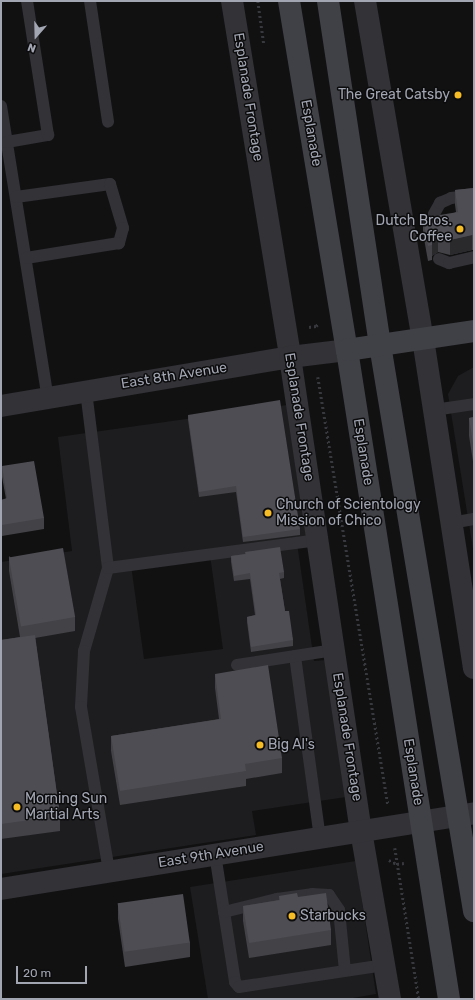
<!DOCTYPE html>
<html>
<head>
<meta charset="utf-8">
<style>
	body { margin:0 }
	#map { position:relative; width:475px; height:1000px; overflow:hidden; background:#111112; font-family:Rubik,sans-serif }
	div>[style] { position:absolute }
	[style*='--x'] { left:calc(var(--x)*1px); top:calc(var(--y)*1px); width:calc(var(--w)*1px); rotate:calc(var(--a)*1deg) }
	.built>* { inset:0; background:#1d1d1f }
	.path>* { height:2.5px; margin-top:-1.25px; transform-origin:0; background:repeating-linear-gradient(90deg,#38393e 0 2px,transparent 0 5px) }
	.lane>* { height:12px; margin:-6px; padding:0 6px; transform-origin:6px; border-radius:6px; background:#323237 }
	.street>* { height:22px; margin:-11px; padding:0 11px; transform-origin:11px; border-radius:11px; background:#323237 }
	.secondary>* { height:22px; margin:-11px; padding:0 11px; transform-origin:11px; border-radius:11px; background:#404147 }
	.wall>* { inset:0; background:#424247 }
	.shaded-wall>* { inset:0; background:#2a2a2d }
	.building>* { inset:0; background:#4d4d53; transform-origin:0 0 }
	.dots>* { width:11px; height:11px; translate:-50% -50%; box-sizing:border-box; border:2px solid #0c0c0d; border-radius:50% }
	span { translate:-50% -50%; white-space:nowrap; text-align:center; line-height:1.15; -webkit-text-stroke:3px #0c0c0d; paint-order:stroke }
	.poi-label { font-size:14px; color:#a2a6b3 }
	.right { translate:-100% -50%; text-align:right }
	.left { translate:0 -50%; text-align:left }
	.street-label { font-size:14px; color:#a2a6b3 }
	.frame { position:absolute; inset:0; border:2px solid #a2a6b3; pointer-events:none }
	.north { position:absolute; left:16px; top:16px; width:40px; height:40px; -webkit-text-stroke:3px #0c0c0d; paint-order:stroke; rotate:200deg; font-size:11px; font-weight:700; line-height:16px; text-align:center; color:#a2a6b3 }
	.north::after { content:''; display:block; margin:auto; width:14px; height:18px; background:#a2a6b3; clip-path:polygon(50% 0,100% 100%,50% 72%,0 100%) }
	.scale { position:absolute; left:16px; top:966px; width:71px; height:18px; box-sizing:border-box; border:2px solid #a2a6b3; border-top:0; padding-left:5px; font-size:12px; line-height:14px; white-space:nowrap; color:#a2a6b3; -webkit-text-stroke:3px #0c0c0d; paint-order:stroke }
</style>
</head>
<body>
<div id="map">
	<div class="built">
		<div style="clip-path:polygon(474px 367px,474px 555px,448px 394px,458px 376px)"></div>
		<div style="clip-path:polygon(evenodd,287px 405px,307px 541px,297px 543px,314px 661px,326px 660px,346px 797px,252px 811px,256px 835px,1px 874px,1px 562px,72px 551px,58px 437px,287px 405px,210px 555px,223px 649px,144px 659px,131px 565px,210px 555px)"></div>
		<div style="clip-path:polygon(356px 861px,376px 994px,347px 999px,208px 999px,190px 887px)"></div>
	</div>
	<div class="path">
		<div style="--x:258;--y:1;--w:43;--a:82.1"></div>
		<div style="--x:309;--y:327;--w:7;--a:-8"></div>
		<div style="--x:316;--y:326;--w:4;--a:-45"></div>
		<div style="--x:318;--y:377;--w:433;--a:80.7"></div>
		<div style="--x:395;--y:848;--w:153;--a:81"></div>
		<div style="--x:389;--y:860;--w:9;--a:27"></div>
		<div style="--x:397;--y:864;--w:7;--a:-8"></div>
	</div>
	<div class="lane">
		<div style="--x:90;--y:1;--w:122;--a:81.5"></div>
		<div style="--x:1;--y:106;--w:296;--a:80.9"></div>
		<div style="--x:7;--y:142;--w:42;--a:-9.7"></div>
		<div style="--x:48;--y:135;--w:136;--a:-98.9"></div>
		<div style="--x:16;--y:197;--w:95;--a:-7.9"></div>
		<div style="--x:110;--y:184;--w:46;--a:73.5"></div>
		<div style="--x:123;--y:228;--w:16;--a:105"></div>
		<div style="--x:119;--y:243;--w:94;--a:170.8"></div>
		<div style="--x:432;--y:231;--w:17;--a:-83"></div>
		<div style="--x:434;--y:214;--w:13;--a:-61"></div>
		<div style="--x:440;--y:203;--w:12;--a:-24"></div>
		<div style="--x:451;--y:198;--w:23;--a:-7"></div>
		<div style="--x:439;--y:259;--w:11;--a:22"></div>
		<div style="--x:449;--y:263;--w:26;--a:-13"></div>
		<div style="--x:86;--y:391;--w:178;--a:82.9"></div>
		<div style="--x:108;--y:568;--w:86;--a:106.1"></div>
		<div style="--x:84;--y:651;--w:56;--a:93.1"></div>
		<div style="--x:81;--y:707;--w:166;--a:80.3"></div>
		<div style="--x:434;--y:410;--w:40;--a:-8.5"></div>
		<div style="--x:451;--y:523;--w:23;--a:-10"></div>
		<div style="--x:108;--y:568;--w:212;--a:-7.6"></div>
		<div style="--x:295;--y:656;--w:184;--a:82.2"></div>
		<div style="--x:237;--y:665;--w:98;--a:-8.8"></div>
		<div style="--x:215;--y:854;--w:130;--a:81.1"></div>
		<div style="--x:235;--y:982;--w:6;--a:51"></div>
		<div style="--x:239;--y:987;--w:147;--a:-8.6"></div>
		<div style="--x:224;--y:912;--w:55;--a:-13.8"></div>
		<div style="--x:277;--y:899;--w:35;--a:-8"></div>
		<div style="--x:312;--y:894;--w:17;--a:3"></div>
		<div style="--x:329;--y:895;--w:18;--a:56"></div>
		<div style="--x:339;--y:910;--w:61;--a:84.4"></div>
	</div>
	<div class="street">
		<div style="--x:232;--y:1;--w:361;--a:80.7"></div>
		<div style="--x:290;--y:357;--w:479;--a:81.5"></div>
		<div style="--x:361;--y:831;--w:170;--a:80.2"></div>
		<div style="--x:365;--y:1;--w:343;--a:80.3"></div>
		<div style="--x:423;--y:339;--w:333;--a:81.2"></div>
		<div style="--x:1;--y:406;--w:293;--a:-9.6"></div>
		<div style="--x:290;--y:357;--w:57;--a:-7"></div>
		<div style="--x:1;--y:889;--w:479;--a:-9.1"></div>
	</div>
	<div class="secondary">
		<div style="--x:289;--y:1;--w:354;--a:80.6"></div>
		<div style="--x:347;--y:350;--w:657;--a:81.07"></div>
		<div style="--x:328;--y:1;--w:348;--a:81.4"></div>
		<div style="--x:380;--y:345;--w:574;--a:80.57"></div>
		<div style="--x:347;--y:350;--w:128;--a:-8.5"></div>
	</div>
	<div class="wall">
		<div style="clip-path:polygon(474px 188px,474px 250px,472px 250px,450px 255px,438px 252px,432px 256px,432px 260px,428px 261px,423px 233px,423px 218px,428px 222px,435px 223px,456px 212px,455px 205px,455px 190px)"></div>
		<div style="clip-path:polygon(188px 415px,300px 529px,300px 535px,243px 542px,236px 492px,199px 497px,188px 420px)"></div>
		<div style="clip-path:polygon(474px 417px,474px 468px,469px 436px,469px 418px)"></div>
		<div style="clip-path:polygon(2px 466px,44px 518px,44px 529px,2px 536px,1px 532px,1px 500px,6px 499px,2px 477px)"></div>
		<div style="clip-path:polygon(245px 552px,284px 572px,284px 578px,280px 579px,285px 611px,293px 640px,293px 646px,251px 652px,247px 622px,247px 617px,255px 615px,250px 579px,234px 581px,231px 562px,231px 556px,245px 554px)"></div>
		<div style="clip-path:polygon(9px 556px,75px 617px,75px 631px,35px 638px,60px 816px,60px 831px,1px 839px,1px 640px,20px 637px,9px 571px)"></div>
		<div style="clip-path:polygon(215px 674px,282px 758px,282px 773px,246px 779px,246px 786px,120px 805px,111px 751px,111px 736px,219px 719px,215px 688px)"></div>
		<div style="clip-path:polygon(279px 896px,298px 897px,331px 930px,331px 945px,249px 958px,243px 921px,243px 906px,279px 900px)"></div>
		<div style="clip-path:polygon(118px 904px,190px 942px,190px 957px,125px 967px,118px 919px)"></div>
	</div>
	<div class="shaded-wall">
		<div style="clip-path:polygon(472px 235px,472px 250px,450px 255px,450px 240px)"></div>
		<div style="clip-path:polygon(438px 237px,438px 252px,432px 256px,432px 260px,432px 241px)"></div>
	</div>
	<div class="building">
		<div style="clip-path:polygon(474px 188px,474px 235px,472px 235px,450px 240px,438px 237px,432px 241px,432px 245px,428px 246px,423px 218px,425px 217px,428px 222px,435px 223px,438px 220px,440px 215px,458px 212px,455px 190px)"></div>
		<div style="clip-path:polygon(280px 400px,300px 529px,243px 537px,236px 486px,199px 492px,188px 415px)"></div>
		<div style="clip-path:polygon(474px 417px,474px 450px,469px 418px)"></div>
		<div style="clip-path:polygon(34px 461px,44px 518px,2px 525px,1px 521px,1px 500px,7px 498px,2px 466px)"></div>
		<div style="clip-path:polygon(280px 547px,284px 572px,279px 573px,285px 611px,289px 611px,293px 640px,251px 647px,247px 617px,256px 615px,250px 573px,234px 576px,231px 556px,246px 554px,245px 552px)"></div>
		<div style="left:63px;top:548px;width:70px;height:55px;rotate:80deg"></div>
		<div style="clip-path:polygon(35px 635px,60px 816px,1px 824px,1px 640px)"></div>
		<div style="clip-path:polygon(268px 665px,282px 758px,245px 764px,246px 771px,120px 791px,111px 736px,221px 719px,215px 674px)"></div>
		<div style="clip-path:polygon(297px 893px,298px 897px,326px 893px,331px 930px,249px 943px,243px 906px,280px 900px,279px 896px)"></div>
		<div style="left:183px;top:894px;width:49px;height:66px;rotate:82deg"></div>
	</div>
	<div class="dots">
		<div style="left:458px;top:95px;background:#f5bc26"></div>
		<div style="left:460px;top:229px;background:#f5bc26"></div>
		<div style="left:268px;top:513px;background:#f5bc26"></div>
		<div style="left:260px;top:745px;background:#f5bc26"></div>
		<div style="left:17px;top:807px;background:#f5bc26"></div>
		<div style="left:292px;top:916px;background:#f5bc26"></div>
	</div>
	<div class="poi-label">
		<span class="right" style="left:450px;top:95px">The Great Catsby</span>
		<span class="right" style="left:452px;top:229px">Dutch Bros.<br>Coffee</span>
		<span class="left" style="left:276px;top:513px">Church of Scientology<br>Mission of Chico</span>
		<span class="left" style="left:268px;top:745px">Big Al's</span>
		<span class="left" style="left:25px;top:807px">Morning Sun<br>Martial Arts</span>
		<span class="left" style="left:300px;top:916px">Starbucks</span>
	</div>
	<div class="street-label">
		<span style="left:248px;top:97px;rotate:81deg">Esplanade Frontage</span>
		<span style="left:311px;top:133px;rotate:80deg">Esplanade</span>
		<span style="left:174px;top:376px;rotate:-9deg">East 8th Avenue</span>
		<span style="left:299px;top:417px;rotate:81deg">Esplanade Frontage</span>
		<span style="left:363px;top:452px;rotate:81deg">Esplanade</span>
		<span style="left:347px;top:737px;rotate:81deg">Esplanade Frontage</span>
		<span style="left:413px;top:772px;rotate:81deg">Esplanade</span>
		<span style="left:211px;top:855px;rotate:-9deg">East 9th Avenue</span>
	</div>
	<div class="frame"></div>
	<div class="north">N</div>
	<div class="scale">20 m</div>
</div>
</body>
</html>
